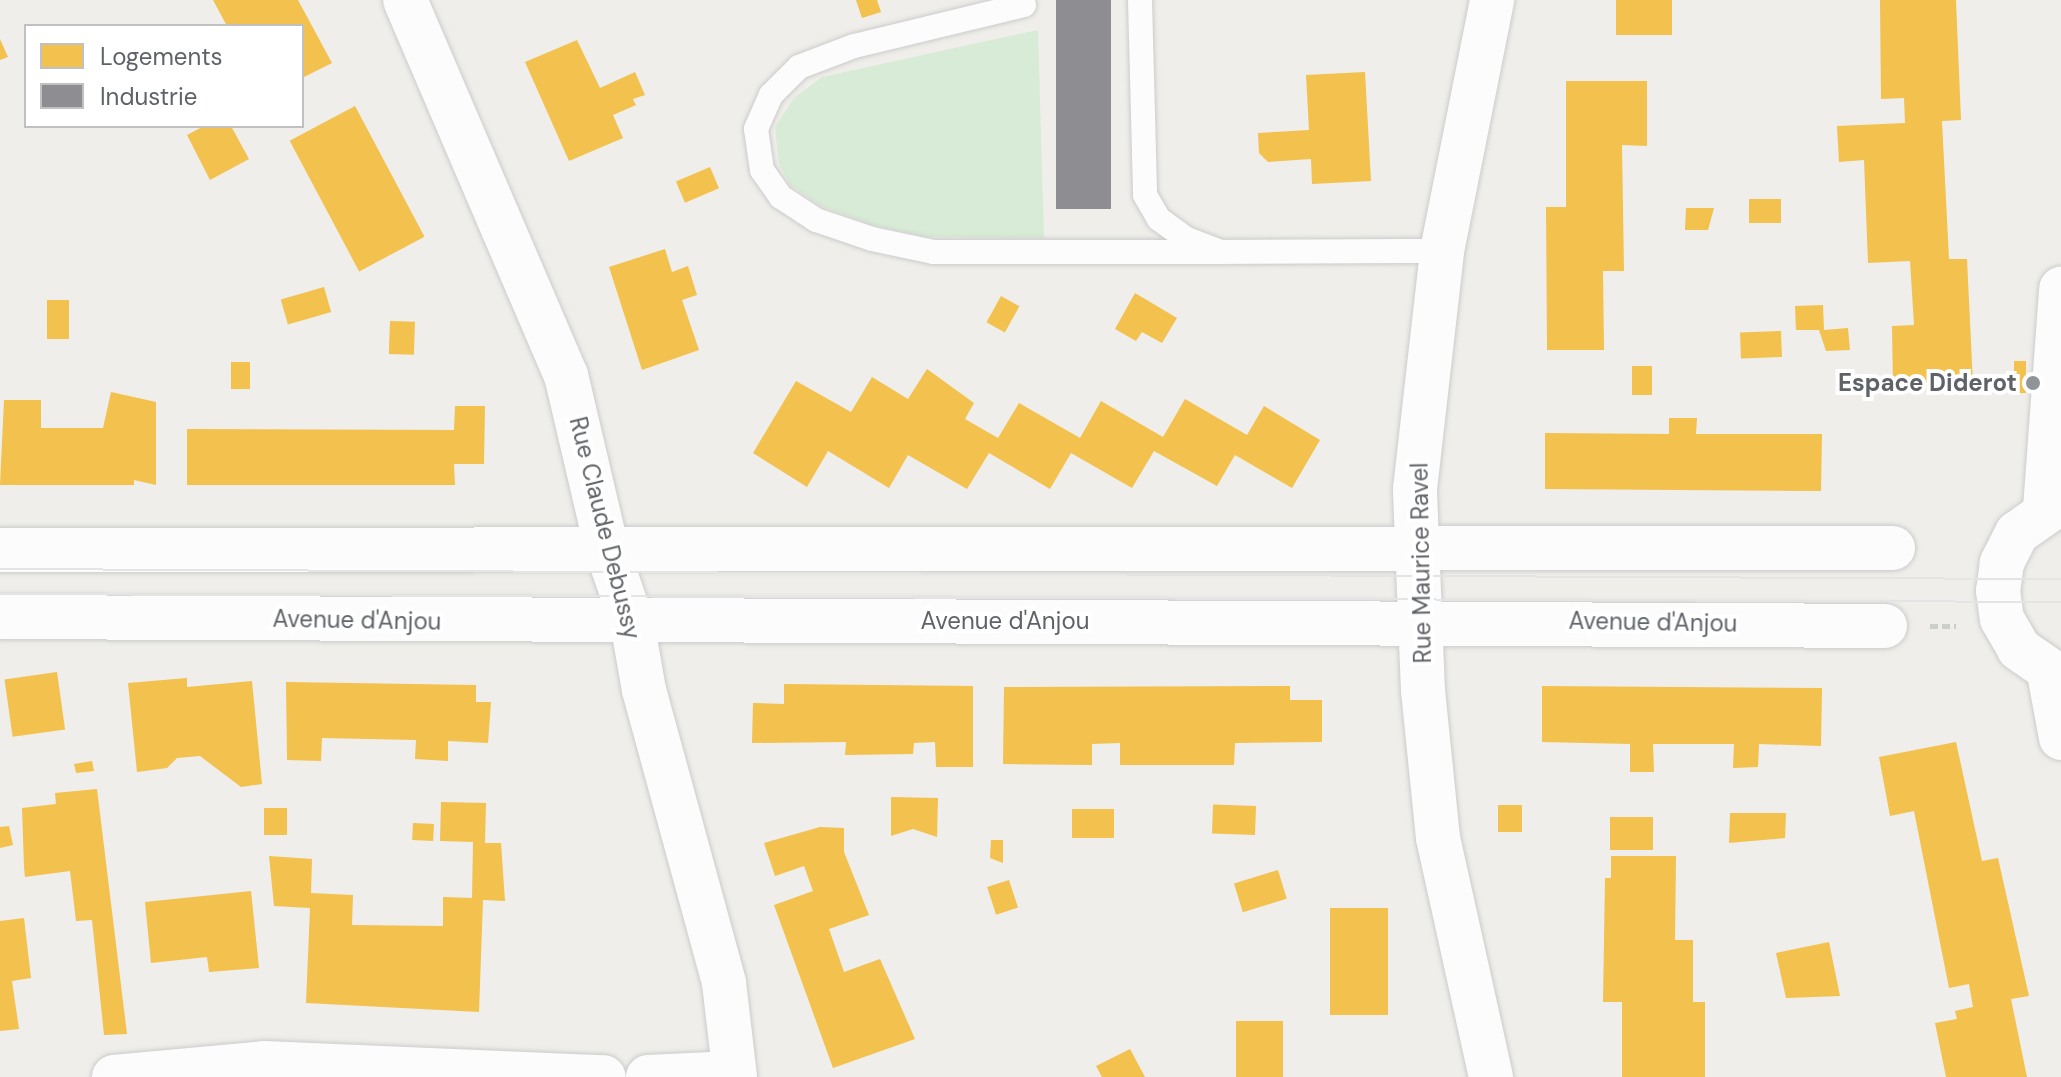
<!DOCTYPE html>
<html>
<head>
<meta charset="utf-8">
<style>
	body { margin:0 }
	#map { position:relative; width:2061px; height:1077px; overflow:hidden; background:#efeeea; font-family:"DM Sans",sans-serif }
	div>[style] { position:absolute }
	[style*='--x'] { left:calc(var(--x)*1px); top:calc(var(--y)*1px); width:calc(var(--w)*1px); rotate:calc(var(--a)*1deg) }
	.green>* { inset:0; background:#d8ebd6 }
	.homes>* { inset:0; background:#f2c14e; transform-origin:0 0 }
	.industry>* { inset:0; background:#8d8d92; transform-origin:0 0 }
	.path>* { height:5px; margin-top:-2.5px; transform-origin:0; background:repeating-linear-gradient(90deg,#cacfcc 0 8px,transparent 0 12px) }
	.roads { filter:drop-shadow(0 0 2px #cbcccc) drop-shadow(0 0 2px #cbcccc) }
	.service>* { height:24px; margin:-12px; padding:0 12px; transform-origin:12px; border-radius:12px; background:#fdfcfc }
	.minor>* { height:44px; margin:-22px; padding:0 22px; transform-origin:22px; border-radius:22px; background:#fdfcfc }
	.tram>* { height:2px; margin:-1px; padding:0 1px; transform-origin:1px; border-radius:1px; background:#e4e4e4 }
	.dots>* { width:22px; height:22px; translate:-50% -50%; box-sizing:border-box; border:4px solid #fff; border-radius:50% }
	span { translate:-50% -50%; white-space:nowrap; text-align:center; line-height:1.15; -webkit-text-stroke:8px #fff; paint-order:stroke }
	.poi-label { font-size:24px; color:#5f6368; font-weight:700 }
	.right { translate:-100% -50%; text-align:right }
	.street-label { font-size:24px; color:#5f6368 }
	.legend { position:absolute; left:24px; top:24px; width:280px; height:104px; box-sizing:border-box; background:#fff; border:2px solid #bfc1c3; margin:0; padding:10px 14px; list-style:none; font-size:24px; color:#5f6368 }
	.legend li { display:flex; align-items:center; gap:16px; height:40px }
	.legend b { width:40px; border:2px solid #bfc1c3 }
</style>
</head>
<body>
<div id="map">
	<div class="green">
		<div style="clip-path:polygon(1038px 30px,1044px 238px,926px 237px,869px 224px,819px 205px,790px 185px,779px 164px,775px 127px,794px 98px,822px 77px)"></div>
	</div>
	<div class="homes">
		<div style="clip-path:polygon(213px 0,298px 0,332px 63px,302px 78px,302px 26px,227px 26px)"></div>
		<div style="clip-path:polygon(856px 0,877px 0,881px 12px,862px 18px)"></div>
		<div style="left:1616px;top:0;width:56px;height:35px"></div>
		<div style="clip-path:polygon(1880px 0,1956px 0,1961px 120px,1942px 121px,1949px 259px,1967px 259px,1973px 384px,1893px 388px,1892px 326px,1914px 325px,1910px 261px,1868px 263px,1864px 160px,1839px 162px,1837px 126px,1905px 123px,1904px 98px,1881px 99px)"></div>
		<div style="clip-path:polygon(0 39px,8px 57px,0 60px)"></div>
		<div style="clip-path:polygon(577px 40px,600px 88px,635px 72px,645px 95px,633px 99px,636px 105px,613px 115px,623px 138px,569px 161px,525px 62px)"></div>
		<div style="clip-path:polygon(1365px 72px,1371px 181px,1312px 184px,1311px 159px,1268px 162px,1259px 153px,1258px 133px,1309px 130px,1306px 75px)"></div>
		<div style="clip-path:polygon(1566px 81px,1647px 81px,1647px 146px,1622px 145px,1624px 271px,1603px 271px,1604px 350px,1547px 350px,1546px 207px,1566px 207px)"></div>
		<div style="left:355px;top:106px;width:148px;height:74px;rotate:62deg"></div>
		<div style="clip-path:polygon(204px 126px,231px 126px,249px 159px,210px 180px,187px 135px)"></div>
		<div style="left:710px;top:167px;width:23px;height:37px;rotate:67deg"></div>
		<div style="left:1781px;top:199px;width:24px;height:32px;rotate:90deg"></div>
		<div style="clip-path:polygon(1686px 208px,1714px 208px,1708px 230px,1685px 230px)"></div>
		<div style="clip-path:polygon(665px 249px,672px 272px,688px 266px,697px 295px,682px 300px,699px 350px,642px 370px,609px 267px)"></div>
		<div style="left:324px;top:287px;width:26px;height:45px;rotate:74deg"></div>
		<div style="clip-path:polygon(1135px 293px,1177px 318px,1162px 343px,1142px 332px,1136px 341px,1115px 329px)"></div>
		<div style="left:1001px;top:296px;width:21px;height:30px;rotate:29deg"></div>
		<div style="left:69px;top:300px;width:39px;height:22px;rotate:90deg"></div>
		<div style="clip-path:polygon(1823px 305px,1824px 330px,1848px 328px,1850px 350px,1826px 351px,1819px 330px,1796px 330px,1795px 306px)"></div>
		<div style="left:390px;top:321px;width:25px;height:33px;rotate:2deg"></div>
		<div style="left:1781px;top:331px;width:26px;height:41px;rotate:88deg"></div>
		<div style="left:2014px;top:361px;width:12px;height:32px"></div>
		<div style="left:231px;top:362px;width:19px;height:27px"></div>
		<div style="left:1632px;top:366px;width:20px;height:29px"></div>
		<div style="clip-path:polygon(927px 369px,974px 403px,965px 419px,998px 438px,1019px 403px,1080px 438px,1101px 401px,1163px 437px,1185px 399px,1247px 435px,1264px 406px,1320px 440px,1292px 488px,1235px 455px,1217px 486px,1154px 451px,1132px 488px,1071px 453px,1050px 489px,989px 453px,967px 489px,908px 455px,889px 488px,828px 451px,807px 487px,753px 453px,796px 381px,851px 412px,872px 377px,908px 399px)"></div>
		<div style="clip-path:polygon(111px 392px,156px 402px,156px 485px,134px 480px,134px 485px,0 485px,4px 400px,41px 400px,41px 428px,103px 428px)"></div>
		<div style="clip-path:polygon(455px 406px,485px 406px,484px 464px,454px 464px,455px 485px,187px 485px,187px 429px,454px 430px)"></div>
		<div style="clip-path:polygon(1669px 418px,1697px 418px,1696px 434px,1822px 434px,1821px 491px,1545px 489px,1545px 433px,1669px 434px)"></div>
		<div style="left:57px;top:672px;width:58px;height:53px;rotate:82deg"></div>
		<div style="clip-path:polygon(187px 678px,187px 687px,252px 681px,262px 784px,241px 787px,200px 756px,177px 758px,167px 768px,137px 772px,128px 683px)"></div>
		<div style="clip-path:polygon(286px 682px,476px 685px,476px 702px,491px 702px,488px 743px,448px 741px,448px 761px,415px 759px,416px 740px,322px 738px,321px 761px,287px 760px)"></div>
		<div style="clip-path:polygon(784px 684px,973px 686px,973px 767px,936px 767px,935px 742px,914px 743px,913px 754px,845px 755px,846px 742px,752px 743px,753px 703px,784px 704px)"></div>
		<div style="clip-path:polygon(1290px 686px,1290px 700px,1322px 700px,1322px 742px,1235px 743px,1234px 765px,1120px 765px,1120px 743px,1092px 744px,1092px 765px,1003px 764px,1004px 687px)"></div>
		<div style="clip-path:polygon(1542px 686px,1822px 688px,1821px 746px,1759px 744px,1758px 767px,1733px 768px,1734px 744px,1653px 744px,1654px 772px,1630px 772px,1630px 744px,1542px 742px)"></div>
		<div style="clip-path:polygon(1956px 742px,1982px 861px,1998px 858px,2029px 996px,2011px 999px,2027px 1077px,1946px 1077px,1935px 1023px,1957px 1019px,1955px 1011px,1973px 1007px,1969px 984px,1949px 988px,1914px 811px,1890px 816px,1879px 757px)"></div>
		<div style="clip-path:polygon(92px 761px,94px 771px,76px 773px,74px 764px)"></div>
		<div style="clip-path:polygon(97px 789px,127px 1034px,104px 1035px,92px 920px,76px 921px,70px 871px,25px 877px,24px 867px,22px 808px,56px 804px,55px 793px)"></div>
		<div style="clip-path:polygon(891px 797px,938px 798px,937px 837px,913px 829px,891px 836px)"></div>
		<div style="clip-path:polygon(441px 802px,486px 803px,485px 843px,501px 843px,505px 901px,483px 900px,479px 1012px,306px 1003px,310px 908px,274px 906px,269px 856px,312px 859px,311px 893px,353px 895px,352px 925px,443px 926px,443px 897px,472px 898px,473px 842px,440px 841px)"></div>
		<div style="left:1498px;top:805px;width:24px;height:27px"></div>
		<div style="left:1256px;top:806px;width:29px;height:43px;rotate:92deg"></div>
		<div style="left:264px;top:808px;width:23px;height:27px"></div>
		<div style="left:1072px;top:809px;width:42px;height:29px"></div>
		<div style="clip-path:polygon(1730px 813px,1786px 813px,1785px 838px,1729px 843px)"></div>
		<div style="left:1610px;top:817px;width:43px;height:33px"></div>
		<div style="left:413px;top:823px;width:21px;height:17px;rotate:3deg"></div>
		<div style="clip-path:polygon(9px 826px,13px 845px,0 848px,0 827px)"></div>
		<div style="clip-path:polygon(820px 827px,844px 828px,844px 852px,869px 915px,829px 929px,844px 972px,880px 959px,915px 1039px,833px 1068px,774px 905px,813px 891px,804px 866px,775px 876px,764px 843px)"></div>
		<div style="clip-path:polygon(991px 840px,1003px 840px,1003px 863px,990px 858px)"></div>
		<div style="clip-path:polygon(1611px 856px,1676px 856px,1675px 940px,1693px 940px,1693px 1002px,1705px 1002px,1705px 1077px,1622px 1077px,1622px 1002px,1603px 1002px,1605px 878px,1611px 878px)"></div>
		<div style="left:1278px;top:870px;width:30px;height:46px;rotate:73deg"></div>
		<div style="left:1009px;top:880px;width:29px;height:23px;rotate:72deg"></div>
		<div style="clip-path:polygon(251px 891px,259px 968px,209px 972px,207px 957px,151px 963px,145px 902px)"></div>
		<div style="left:1388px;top:908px;width:107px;height:58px;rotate:90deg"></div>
		<div style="clip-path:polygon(24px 918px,31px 978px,12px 981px,19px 1029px,0 1031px,0 921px)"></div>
		<div style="clip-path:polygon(1829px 942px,1840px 996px,1786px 998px,1776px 953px)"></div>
		<div style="left:1236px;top:1021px;width:47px;height:56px"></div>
		<div style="clip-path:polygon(1130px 1049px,1145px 1077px,1102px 1077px,1096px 1066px)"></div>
	</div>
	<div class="industry">
		<div style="left:1056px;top:0;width:55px;height:209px"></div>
	</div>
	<div class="path">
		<div style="--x:1930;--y:626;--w:26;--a:0"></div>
	</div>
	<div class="roads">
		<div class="service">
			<div style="--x:1140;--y:0;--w:195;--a:88.5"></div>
			<div style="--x:1145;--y:195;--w:28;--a:60"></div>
			<div style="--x:1159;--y:219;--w:34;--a:36"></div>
			<div style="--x:1187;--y:239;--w:36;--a:21"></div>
			<div style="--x:1221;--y:252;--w:221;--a:-0.3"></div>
			<div style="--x:1024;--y:5;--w:175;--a:166.4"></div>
			<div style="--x:854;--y:46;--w:59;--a:159.1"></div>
			<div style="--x:799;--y:67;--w:40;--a:135"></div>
			<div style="--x:771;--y:95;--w:37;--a:114"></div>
			<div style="--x:756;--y:129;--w:41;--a:81.7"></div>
			<div style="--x:762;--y:170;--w:33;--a:55"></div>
			<div style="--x:781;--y:197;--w:42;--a:33.3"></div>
			<div style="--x:816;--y:220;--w:59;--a:18.7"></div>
			<div style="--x:872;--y:239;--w:63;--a:11.8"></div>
			<div style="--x:934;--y:252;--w:287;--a:0"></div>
		</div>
		<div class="minor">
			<div style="--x:405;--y:0;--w:408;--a:66.8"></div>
			<div style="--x:566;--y:375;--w:180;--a:76.8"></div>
			<div style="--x:607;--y:550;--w:76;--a:70.9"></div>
			<div style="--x:632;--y:622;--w:69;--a:80"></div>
			<div style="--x:644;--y:690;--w:304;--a:74.7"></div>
			<div style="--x:724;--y:983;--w:95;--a:83.3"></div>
			<div style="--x:2061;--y:502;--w:54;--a:144.8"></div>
			<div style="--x:2017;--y:533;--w:34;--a:117"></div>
			<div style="--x:2002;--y:563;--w:28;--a:98"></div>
			<div style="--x:1998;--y:591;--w:28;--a:82"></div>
			<div style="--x:2002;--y:619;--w:34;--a:60"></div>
			<div style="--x:2019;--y:649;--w:51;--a:34.6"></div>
			<div style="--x:2045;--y:509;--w:221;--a:-85.8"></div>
			<div style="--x:0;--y:550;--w:1893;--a:-0.06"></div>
			<div style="--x:0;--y:617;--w:1885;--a:0.27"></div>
			<div style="--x:2049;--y:673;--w:66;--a:79.5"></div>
			<div style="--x:114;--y:1077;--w:151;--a:-5.3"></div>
			<div style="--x:264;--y:1063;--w:340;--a:2.4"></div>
			<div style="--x:648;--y:1077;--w:84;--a:-2.7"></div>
			<div style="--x:1491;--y:1077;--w:245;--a:-102.5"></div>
			<div style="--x:1438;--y:838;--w:148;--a:-95.8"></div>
			<div style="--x:1423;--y:691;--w:202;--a:-92.3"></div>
			<div style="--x:1415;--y:489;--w:240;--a:-83.5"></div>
			<div style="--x:1442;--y:251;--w:256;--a:-78.7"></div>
		</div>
	</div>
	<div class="tram">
		<div style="--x:0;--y:569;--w:2061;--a:0.28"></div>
		<div style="--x:0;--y:594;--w:2061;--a:0.22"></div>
	</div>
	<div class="dots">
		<div style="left:2033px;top:383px;background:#919496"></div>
	</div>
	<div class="poi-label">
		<span class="right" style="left:2017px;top:383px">Espace Diderot</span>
	</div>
	<div class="street-label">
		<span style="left:605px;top:528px;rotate:76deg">Rue Claude Debussy</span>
		<span style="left:1421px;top:563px;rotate:-91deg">Rue Maurice Ravel</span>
		<span style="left:357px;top:620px;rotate:1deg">Avenue d'Anjou</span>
		<span style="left:1005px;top:621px">Avenue d'Anjou</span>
		<span style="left:1653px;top:622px;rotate:1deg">Avenue d'Anjou</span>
	</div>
	<ul class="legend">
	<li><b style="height:22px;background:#f2c14e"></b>Logements</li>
	<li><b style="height:22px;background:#8d8d92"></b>Industrie</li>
	</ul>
</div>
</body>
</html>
